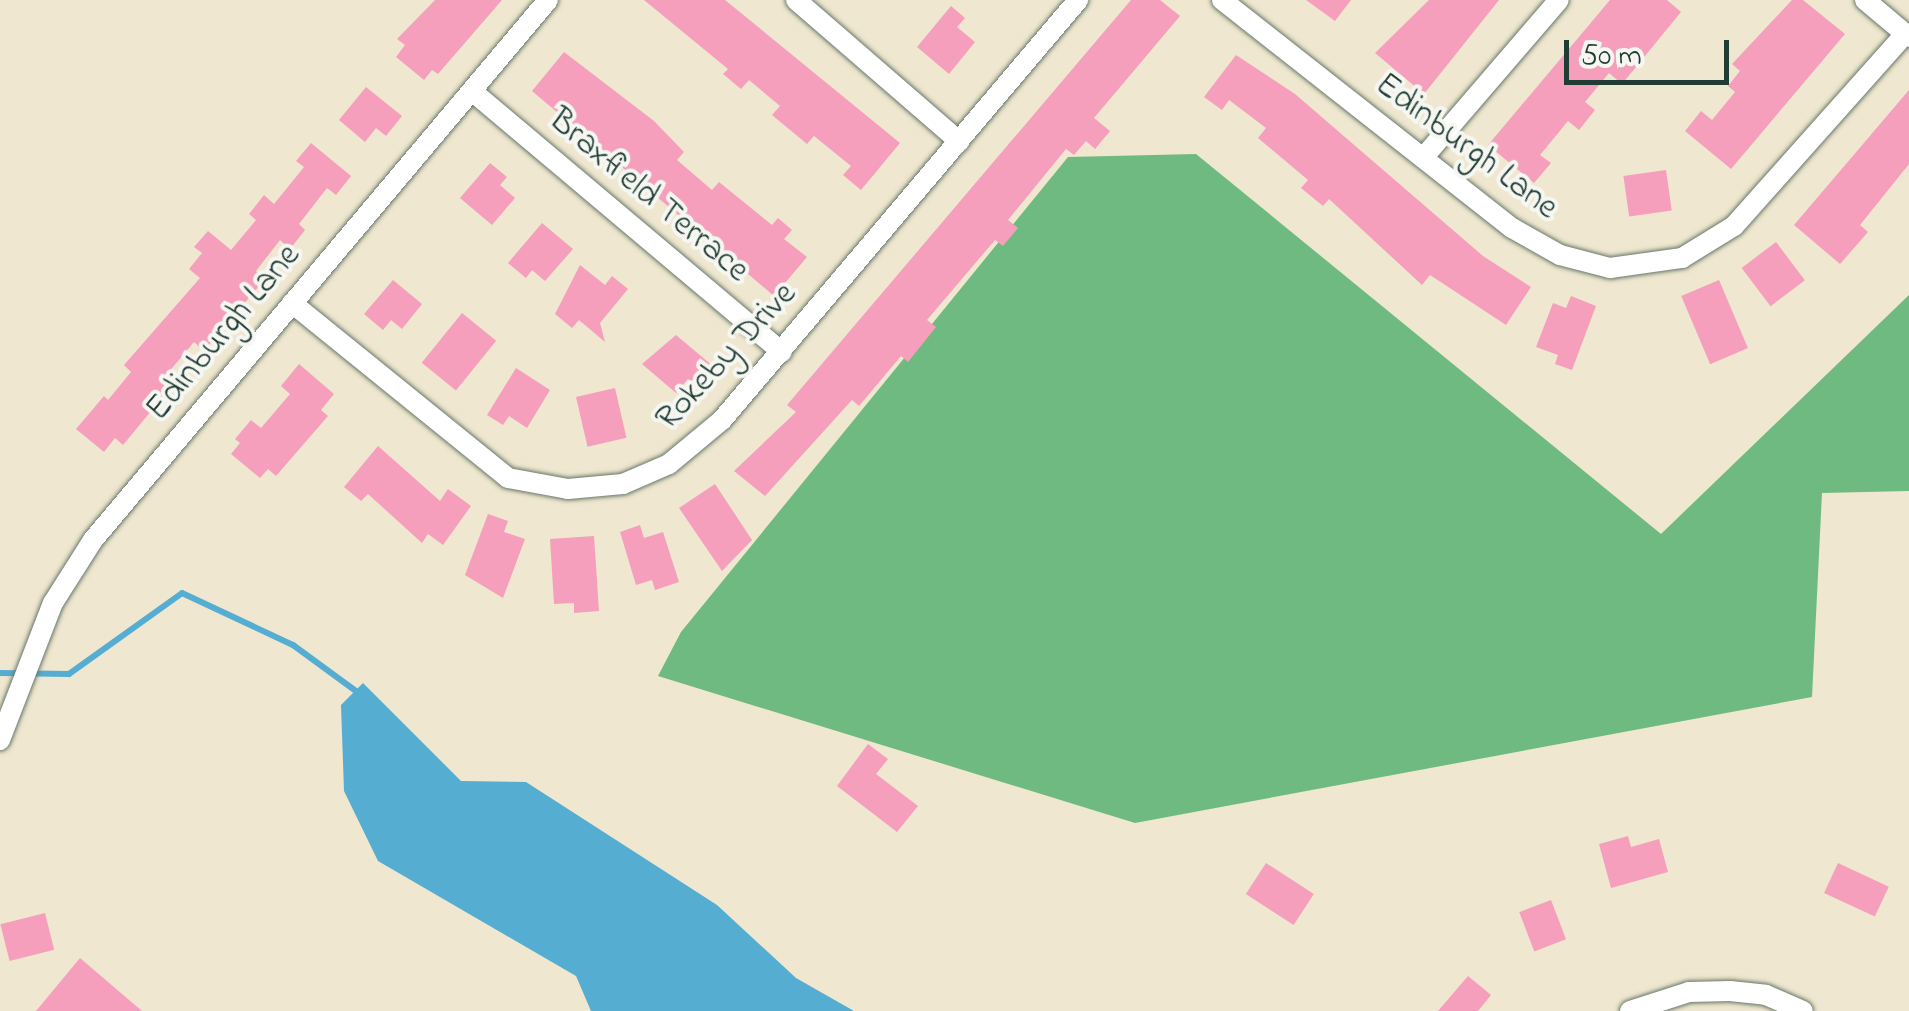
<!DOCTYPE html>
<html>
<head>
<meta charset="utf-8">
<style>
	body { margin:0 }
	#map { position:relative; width:1909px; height:1011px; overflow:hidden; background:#efe7cf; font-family:"Indie Flower",sans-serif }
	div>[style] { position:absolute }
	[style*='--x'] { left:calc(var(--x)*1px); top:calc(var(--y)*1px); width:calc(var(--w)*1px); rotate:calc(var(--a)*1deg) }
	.forest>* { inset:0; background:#6fba81 }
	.water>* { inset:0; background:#55add2 }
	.stream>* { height:6px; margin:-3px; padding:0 3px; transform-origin:3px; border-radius:3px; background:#55add2 }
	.building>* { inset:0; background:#f59fbc; transform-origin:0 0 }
	.roads { filter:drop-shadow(0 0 2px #68786a) drop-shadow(0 0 2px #68786a) }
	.street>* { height:20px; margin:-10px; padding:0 10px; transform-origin:10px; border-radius:10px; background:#fff }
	span { translate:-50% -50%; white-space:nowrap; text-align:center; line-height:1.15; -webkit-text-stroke:8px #f6f6f2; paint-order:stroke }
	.street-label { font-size:35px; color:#1f3d34 }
	.scale { position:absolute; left:1564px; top:40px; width:165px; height:45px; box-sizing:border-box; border:5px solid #1f3d34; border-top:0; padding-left:12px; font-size:30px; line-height:35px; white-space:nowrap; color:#1f3d34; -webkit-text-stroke:8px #f6f6f2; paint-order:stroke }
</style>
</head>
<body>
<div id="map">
	<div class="forest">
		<div style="clip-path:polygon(1196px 154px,1661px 534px,1909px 295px,1909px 491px,1822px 493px,1812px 697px,1135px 823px,658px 676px,681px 632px,1068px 157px)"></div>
	</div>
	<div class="water">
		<div style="clip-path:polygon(363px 683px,461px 781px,526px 782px,717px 905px,796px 978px,854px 1011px,591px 1011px,576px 976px,378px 861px,344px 791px,341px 705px)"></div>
	</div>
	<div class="stream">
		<div style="--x:0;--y:673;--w:69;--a:0.8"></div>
		<div style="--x:69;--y:674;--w:139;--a:-35.6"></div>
		<div style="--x:182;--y:593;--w:123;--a:25.1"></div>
		<div style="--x:293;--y:645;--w:83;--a:36.2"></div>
	</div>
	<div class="building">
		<div style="clip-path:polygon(435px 0,502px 0,438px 74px,432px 70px,424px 80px,396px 57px,405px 45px,397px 39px)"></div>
		<div style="clip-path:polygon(644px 0,725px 0,900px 143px,861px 190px,843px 175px,851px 166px,814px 136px,807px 144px,772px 115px,780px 106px,749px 80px,741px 89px,723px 74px,728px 69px)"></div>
		<div style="clip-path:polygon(1131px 0,1160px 0,1180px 16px,1094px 118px,1110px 131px,1095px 149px,1086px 141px,1074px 155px,1066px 149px,1008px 220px,1018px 228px,1003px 246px,995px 240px,927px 320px,936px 327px,908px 362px,901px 356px,859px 406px,852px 400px,765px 496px,734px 471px,796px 412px,787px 405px)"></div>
		<div style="clip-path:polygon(1306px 0,1351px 0,1335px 21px)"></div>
		<div style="clip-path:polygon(1429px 0,1499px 0,1424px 94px,1375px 53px)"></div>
		<div style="clip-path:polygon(1610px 0,1667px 0,1681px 12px,1622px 84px,1609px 73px,1585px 102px,1595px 110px,1579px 130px,1568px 121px,1540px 155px,1551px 163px,1534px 183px,1488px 145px)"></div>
		<div style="clip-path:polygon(1792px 0,1803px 0,1845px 34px,1731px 169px,1685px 131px,1701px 111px,1712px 120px,1735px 92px,1728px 86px,1740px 71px,1732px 64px)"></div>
		<div style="clip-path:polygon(951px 6px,965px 18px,957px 27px,975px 42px,949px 74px,917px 47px)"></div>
		<div style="clip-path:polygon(564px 52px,654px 121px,684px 152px,677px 160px,712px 190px,719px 182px,772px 225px,778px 218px,792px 230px,784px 239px,807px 257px,774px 296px,532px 91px)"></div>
		<div style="clip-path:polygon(1236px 55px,1295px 94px,1483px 256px,1531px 287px,1506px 325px,1430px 275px,1422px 285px,1329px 199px,1323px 206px,1301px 188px,1308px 180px,1258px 138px,1266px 128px,1229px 100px,1222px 110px,1204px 97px)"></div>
		<div style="clip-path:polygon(366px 87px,402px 116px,386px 136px,376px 128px,365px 142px,339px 120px)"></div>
		<div style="clip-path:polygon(1909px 90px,1909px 164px,1860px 225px,1868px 232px,1840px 264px,1794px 225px)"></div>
		<div style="clip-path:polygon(311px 143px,351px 176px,336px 195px,327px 188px,299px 224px,305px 230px,290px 249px,280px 240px,256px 271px,265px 279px,204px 351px,194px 342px,167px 374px,176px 381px,123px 445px,115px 438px,104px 452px,76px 429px,104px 396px,108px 400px,131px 372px,124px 365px,200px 278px,189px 269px,202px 253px,194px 247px,208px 231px,231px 250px,256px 220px,249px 214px,264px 195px,274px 204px,304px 167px,296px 161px)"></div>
		<div style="clip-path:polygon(490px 163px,507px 177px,500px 185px,515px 198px,492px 225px,460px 198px)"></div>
		<div style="left:1666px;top:170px;width:41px;height:43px;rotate:82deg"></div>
		<div style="clip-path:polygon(542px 223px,573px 249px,545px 281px,532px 270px,526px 278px,508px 263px)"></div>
		<div style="left:1776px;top:242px;width:48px;height:43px;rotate:53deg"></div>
		<div style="clip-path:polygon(580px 265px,605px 285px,612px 276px,628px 289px,600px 323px,605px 342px,579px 320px,572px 328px,555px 314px)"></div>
		<div style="clip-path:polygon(393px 280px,422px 304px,402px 329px,391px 320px,383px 330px,364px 314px)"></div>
		<div style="left:1719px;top:280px;width:74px;height:41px;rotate:67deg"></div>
		<div style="clip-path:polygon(1571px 296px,1596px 306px,1572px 370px,1555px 364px,1558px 355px,1536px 347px,1553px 303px,1566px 308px)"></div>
		<div style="left:462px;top:313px;width:44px;height:64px;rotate:39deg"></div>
		<div style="clip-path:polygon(676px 335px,714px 367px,697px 387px,688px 379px,676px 393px,642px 364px)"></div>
		<div style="clip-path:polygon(299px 364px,334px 394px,321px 410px,328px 416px,276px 476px,268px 469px,260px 478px,231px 454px,240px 443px,235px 439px,251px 420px,261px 428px,290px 394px,281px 386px)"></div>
		<div style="clip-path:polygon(516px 368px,550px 390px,527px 428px,509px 416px,503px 425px,487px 415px)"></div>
		<div style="left:615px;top:388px;width:51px;height:40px;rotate:77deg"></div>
		<div style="clip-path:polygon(378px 446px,440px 501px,448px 489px,471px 506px,443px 545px,428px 534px,422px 543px,368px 494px,361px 501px,344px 487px)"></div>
		<div style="clip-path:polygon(715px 484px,752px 540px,722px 571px,679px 508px)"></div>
		<div style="clip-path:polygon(488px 514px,508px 521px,504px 532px,525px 539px,503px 598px,465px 575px)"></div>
		<div style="clip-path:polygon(640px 525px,644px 538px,663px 532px,679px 582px,655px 590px,652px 580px,636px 585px,620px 532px)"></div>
		<div style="clip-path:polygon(594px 536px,599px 611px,574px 613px,574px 603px,554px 604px,550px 539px)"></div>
		<div style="clip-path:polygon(868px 744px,888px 759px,876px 774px,918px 806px,897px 832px,837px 786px)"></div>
		<div style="clip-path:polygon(1628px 836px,1631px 847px,1659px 839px,1668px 872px,1611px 888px,1599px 844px)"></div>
		<div style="left:1266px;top:863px;width:57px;height:37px;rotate:33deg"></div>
		<div style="left:1838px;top:863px;width:56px;height:33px;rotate:25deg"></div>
		<div style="left:1551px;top:900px;width:42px;height:34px;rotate:69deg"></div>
		<div style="left:45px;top:913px;width:38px;height:46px;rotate:76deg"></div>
		<div style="clip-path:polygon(80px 958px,142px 1011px,36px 1011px)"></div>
		<div style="clip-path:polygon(1468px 976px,1491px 995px,1478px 1011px,1438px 1011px)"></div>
	</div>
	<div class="roads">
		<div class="street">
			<div style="--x:796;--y:0;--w:216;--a:40.9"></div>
			<div style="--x:1222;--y:0;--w:369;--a:38.2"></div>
			<div style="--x:1512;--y:228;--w:55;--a:29.4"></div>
			<div style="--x:1560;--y:255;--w:52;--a:14.6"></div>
			<div style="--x:1610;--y:268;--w:73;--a:-7.9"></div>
			<div style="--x:1682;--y:258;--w:61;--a:-31.6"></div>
			<div style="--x:1734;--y:226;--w:257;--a:-48.3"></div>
			<div style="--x:1865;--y:0;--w:57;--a:40.1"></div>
			<div style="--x:472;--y:91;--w:405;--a:40.1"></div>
			<div style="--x:1423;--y:158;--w:208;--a:-49.3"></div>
			<div style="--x:292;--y:303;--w:278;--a:39"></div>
			<div style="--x:508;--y:478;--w:61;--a:10.4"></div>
			<div style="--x:568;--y:489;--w:55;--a:-5.2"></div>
			<div style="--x:623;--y:484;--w:50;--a:-23.5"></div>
			<div style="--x:669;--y:464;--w:69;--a:-39.7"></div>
			<div style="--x:722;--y:420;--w:551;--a:-49.71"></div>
			<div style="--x:0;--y:740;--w:147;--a:-68.9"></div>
			<div style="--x:53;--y:603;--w:75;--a:-57.6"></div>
			<div style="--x:93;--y:540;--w:706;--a:-49.88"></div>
			<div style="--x:1630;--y:1011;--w:62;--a:-17.9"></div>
			<div style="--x:1689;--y:992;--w:41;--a:-1.4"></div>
			<div style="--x:1730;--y:991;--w:36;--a:6"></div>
			<div style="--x:1766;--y:995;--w:40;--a:23.4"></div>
		</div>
	</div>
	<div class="street-label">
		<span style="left:1466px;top:147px;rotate:37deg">Edinburgh Lane</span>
		<span style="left:648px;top:196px;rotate:40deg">Braxfield Terrace</span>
		<span style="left:224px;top:333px;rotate:-50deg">Edinburgh Lane</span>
		<span style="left:727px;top:357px;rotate:-47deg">Rokeby Drive</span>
	</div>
	<div class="scale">50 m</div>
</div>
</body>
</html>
